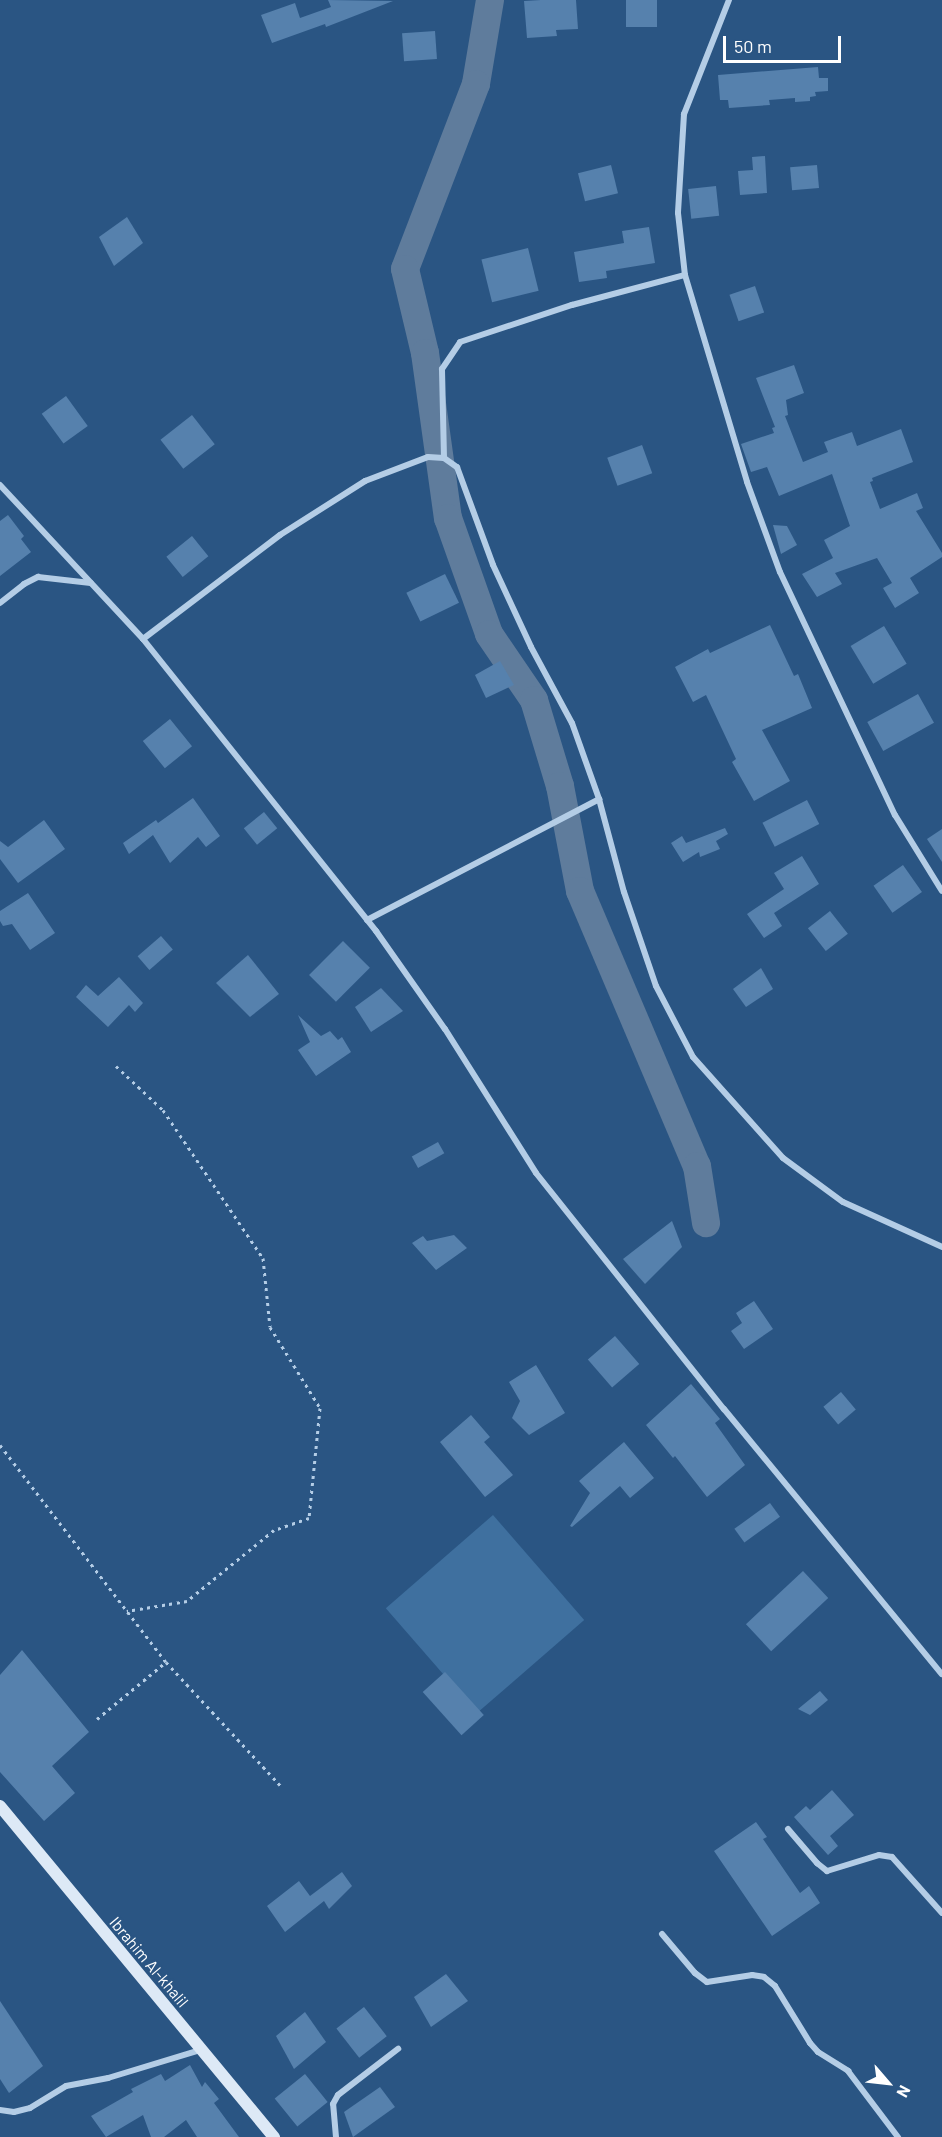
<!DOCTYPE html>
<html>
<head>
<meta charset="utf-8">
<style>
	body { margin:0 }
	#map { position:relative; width:942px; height:2137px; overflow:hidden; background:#2a5583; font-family:Barlow,sans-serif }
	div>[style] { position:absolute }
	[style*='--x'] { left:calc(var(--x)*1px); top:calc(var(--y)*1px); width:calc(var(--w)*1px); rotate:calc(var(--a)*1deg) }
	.green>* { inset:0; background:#3f709f; transform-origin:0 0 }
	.river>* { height:28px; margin:-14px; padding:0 14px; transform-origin:14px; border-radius:14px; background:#5f7c9c }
	.building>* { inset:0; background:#5681ad; transform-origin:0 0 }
	.path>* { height:3px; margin-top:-1.5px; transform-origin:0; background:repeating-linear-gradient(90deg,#b4cde6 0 3px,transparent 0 7.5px) }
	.street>* { height:6px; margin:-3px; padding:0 3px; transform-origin:3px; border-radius:3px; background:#b4cde6 }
	.secondary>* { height:12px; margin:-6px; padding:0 6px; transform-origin:6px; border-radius:6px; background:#dde9f6 }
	span { translate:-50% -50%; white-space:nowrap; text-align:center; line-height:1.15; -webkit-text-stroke:4.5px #2a5583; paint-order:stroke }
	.street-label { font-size:16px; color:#fff }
	.north { position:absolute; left:858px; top:2053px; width:60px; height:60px; -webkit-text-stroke:4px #2a5583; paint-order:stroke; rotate:118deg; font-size:16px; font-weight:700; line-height:24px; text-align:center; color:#fff }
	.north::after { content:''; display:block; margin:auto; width:21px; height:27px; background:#fff; clip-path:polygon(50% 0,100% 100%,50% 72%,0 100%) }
	.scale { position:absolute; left:723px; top:36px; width:118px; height:27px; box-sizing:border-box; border:3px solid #fff; border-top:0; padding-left:8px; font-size:18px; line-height:21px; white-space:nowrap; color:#fff; -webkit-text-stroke:4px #2a5583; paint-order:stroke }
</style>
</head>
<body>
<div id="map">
	<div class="green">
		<div style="left:493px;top:1515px;width:139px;height:142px;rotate:49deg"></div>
	</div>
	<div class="river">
		<div style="--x:490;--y:0;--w:85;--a:99.5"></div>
		<div style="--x:476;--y:84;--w:198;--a:111"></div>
		<div style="--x:405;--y:269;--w:86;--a:76.6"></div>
		<div style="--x:425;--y:353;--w:167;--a:82.1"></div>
		<div style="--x:448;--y:518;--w:123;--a:70.5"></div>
		<div style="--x:489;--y:634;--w:80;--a:55.7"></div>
		<div style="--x:534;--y:700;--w:90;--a:73.2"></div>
		<div style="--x:560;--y:786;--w:107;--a:79.2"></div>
		<div style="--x:580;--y:891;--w:299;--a:67"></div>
		<div style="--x:697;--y:1166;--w:58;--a:81"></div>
	</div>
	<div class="building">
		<div style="clip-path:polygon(328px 0,393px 1px,326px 27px,325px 24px,272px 43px,261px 15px,295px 3px,300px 18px,331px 7px)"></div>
		<div style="clip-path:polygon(541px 0,576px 0,578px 29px,556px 30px,557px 36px,527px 38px,524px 1px)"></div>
		<div style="left:626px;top:0;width:31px;height:27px"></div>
		<div style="left:435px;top:31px;width:28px;height:33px;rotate:86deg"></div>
		<div style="clip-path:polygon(818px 67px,819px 78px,828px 78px,828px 91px,815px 92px,816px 96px,810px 97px,810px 101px,795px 102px,795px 98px,769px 100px,770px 105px,729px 108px,728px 100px,720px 100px,718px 75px)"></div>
		<div style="clip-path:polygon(765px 156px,767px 193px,740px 195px,738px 171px,753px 170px,752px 157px)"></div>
		<div style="left:611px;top:165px;width:29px;height:34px;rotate:76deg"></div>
		<div style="left:817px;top:165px;width:23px;height:27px;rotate:85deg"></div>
		<div style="left:716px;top:186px;width:30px;height:28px;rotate:84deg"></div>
		<div style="clip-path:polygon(127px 217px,143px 243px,114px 266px,99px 237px)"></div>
		<div style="clip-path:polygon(649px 227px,655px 263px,606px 271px,607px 278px,579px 282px,574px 252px,624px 243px,622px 231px)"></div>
		<div style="left:528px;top:248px;width:44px;height:48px;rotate:76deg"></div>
		<div style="left:755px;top:286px;width:28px;height:27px;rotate:71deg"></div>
		<div style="clip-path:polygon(794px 365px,804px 393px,786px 400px,788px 415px,785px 416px,803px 462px,828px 452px,824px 442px,852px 432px,857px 446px,901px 429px,913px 462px,872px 478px,873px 481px,870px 482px,880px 509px,917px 493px,923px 508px,916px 511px,942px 553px,942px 557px,910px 578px,919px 593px,895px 608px,883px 588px,892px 583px,877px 558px,835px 573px,842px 584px,817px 597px,802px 574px,833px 558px,824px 540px,850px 526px,832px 474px,779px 496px,767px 467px,751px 472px,741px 444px,774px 433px,772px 428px,775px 427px,756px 378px)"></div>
		<div style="left:66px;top:396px;width:37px;height:30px;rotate:54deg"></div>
		<div style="left:192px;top:415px;width:37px;height:40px;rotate:52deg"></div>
		<div style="left:642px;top:445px;width:30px;height:37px;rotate:70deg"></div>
		<div style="clip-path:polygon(8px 515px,24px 536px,21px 539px,31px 552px,0 576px,0 521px)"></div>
		<div style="clip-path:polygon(773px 525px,787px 526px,797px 545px,781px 554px)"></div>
		<div style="left:192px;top:536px;width:26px;height:33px;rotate:51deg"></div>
		<div style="left:445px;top:574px;width:32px;height:43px;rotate:64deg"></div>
		<div style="clip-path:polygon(770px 625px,794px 676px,798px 674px,812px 708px,762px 730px,790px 781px,754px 801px,732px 762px,736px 759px,706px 695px,693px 702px,675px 667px,708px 649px,710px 653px)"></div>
		<div style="left:884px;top:626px;width:44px;height:39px;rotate:59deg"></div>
		<div style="clip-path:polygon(500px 661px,514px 685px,486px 698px,475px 675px)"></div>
		<div style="left:918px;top:694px;width:33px;height:58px;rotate:61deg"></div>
		<div style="left:170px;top:719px;width:35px;height:35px;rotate:51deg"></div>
		<div style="clip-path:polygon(193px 798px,220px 836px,206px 847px,198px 837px,170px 863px,153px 835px,129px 854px,123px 843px,156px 820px,158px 823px)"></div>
		<div style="left:807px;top:800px;width:27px;height:50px;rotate:63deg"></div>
		<div style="left:264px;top:812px;width:21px;height:26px;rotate:51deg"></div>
		<div style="clip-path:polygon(44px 820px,65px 849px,18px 883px,0 859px,0 841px,8px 847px)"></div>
		<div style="clip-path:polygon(725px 828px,728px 834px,716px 841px,720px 849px,700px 857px,699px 852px,683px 862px,671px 843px,682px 836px,686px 843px)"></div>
		<div style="clip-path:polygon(942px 829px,942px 862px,927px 839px)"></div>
		<div style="clip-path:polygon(802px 856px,819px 884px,774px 913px,782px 926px,764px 938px,747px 914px,784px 889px,774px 873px)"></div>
		<div style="left:903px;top:865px;width:33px;height:36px;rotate:55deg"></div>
		<div style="clip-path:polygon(28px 893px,55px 933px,30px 950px,12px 924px,3px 926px,0 921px,0 911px)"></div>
		<div style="left:830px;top:911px;width:29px;height:28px;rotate:52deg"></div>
		<div style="left:161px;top:936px;width:18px;height:31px;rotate:49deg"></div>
		<div style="left:343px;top:941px;width:38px;height:48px;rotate:45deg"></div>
		<div style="clip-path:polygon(248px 955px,279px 994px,250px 1017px,216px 983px)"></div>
		<div style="clip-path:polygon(761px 968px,773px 989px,746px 1007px,733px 989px)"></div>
		<div style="clip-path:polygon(119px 977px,143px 1003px,135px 1012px,129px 1005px,108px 1027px,76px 997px,86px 985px,98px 996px)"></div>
		<div style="clip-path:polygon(381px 988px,403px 1011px,371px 1032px,355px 1007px)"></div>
		<div style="clip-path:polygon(298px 1015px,321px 1036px,330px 1031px,338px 1040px,342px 1037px,351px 1052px,316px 1076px,298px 1050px,310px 1042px)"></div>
		<div style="left:438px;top:1142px;width:13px;height:30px;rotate:61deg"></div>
		<div style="clip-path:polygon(672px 1221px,682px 1247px,645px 1284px,623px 1259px)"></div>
		<div style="clip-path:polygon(454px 1235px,467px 1248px,436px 1270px,412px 1243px,423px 1236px,427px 1241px)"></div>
		<div style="clip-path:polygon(754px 1301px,773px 1329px,744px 1349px,731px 1331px,742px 1323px,736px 1313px)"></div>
		<div style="left:615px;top:1336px;width:37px;height:36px;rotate:49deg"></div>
		<div style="clip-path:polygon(536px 1365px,565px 1413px,529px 1435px,512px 1418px,520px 1401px,509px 1382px)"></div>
		<div style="clip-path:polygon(691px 1384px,720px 1419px,715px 1423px,745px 1465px,707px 1497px,675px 1456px,673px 1458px,646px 1425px)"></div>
		<div style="left:841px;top:1392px;width:23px;height:23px;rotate:50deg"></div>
		<div style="clip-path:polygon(471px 1415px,490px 1437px,484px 1442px,513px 1475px,485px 1497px,440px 1442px)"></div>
		<div style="clip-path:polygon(624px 1442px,654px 1478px,630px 1498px,620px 1486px,572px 1527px,570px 1526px,590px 1493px,579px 1481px)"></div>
		<div style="left:770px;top:1503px;width:17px;height:44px;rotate:54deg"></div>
		<div style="left:803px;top:1571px;width:37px;height:78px;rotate:47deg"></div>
		<div style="clip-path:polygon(22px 1650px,89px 1732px,52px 1766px,75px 1793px,44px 1821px,0 1772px,0 1675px)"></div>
		<div style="left:445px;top:1672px;width:58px;height:30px;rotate:48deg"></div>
		<div style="clip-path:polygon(820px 1691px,828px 1700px,810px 1715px,798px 1709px)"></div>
		<div style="clip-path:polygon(832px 1790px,854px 1815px,830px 1836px,838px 1846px,828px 1855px,794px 1817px,806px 1806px,810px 1810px)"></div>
		<div style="clip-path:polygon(756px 1822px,767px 1837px,763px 1839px,800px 1893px,809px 1886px,820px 1903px,772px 1936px,714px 1851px)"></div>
		<div style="clip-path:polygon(342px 1872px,352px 1886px,329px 1909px,324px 1901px,285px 1932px,267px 1906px,299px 1881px,310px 1896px)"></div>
		<div style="clip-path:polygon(446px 1974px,468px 2001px,431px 2027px,414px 1997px)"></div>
		<div style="clip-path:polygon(0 2001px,43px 2066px,9px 2093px,0 2079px)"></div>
		<div style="left:364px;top:2007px;width:37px;height:35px;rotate:52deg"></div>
		<div style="clip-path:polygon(305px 2012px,326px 2042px,294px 2069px,276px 2036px)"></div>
		<div style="clip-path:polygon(190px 2065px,202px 2087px,205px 2082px,219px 2099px,214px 2103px,239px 2137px,197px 2137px,186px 2120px,164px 2137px,151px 2137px,143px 2115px,106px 2137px,91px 2116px,133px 2092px,131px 2089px,161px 2074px,165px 2081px)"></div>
		<div style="left:305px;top:2074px;width:36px;height:39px;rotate:51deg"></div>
		<div style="clip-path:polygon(380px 2087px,395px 2107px,353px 2137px,344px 2112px)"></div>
	</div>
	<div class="path">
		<div style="--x:116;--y:1066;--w:64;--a:43.1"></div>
		<div style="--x:163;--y:1110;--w:179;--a:56"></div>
		<div style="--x:263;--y:1258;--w:69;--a:84.2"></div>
		<div style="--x:270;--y:1327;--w:95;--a:58.3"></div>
		<div style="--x:320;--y:1408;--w:111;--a:95.7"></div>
		<div style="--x:309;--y:1518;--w:37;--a:161"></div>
		<div style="--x:274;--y:1530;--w:112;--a:140.8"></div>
		<div style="--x:187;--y:1601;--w:61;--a:170.5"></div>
		<div style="--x:0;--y:1445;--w:273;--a:52.6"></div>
		<div style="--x:166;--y:1662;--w:168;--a:47.2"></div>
		<div style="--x:97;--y:1719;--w:89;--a:-39.6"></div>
	</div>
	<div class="street">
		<div style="--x:729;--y:0;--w:123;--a:111.5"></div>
		<div style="--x:684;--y:114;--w:99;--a:93.5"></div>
		<div style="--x:678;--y:213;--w:62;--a:83.6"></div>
		<div style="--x:685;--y:275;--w:216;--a:73.3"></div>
		<div style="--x:747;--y:482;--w:96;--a:69.9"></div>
		<div style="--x:780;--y:572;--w:269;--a:64.7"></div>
		<div style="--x:895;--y:815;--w:89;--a:58.3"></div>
		<div style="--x:444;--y:458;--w:89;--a:-91.3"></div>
		<div style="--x:442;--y:369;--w:32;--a:-56"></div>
		<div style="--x:460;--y:342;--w:118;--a:-18.3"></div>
		<div style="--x:572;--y:305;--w:117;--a:-14.9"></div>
		<div style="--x:0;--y:485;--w:210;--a:47.1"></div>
		<div style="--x:143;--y:639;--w:374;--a:51.4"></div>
		<div style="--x:376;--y:931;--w:120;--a:54.9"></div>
		<div style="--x:445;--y:1029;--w:170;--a:57.7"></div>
		<div style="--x:536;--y:1173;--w:302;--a:51.5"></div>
		<div style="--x:724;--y:1409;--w:343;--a:50.6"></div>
		<div style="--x:0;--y:603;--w:31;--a:-38"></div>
		<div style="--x:24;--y:584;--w:16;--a:-27"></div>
		<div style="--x:38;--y:577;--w:53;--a:6.5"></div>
		<div style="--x:143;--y:639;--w:172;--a:-37.2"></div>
		<div style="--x:280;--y:535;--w:101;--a:-32.4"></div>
		<div style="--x:365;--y:481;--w:67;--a:-20.9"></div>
		<div style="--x:428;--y:457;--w:16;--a:4"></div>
		<div style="--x:444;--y:458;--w:16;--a:35"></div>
		<div style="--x:457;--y:467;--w:104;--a:69.8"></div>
		<div style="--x:493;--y:565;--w:90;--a:65.1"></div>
		<div style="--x:531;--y:647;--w:86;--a:61.7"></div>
		<div style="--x:572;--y:723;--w:81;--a:70.4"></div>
		<div style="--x:599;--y:799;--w:96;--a:75"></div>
		<div style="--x:624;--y:892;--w:99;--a:71.2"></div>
		<div style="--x:656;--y:986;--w:80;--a:62.5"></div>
		<div style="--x:693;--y:1057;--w:135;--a:48.3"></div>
		<div style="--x:783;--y:1158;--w:74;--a:36.3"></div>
		<div style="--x:843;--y:1202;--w:109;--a:24.4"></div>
		<div style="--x:367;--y:920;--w:262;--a:-27.5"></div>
		<div style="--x:788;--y:1829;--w:45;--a:49.5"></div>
		<div style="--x:817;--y:1863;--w:13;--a:39"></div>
		<div style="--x:827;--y:1871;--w:54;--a:-17.1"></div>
		<div style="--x:879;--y:1855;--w:13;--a:9"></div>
		<div style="--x:892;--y:1857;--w:75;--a:48.2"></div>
		<div style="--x:662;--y:1934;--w:51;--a:49.8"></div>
		<div style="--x:695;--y:1973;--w:15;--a:37"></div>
		<div style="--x:707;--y:1982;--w:46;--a:-8.8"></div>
		<div style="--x:752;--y:1975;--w:12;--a:9"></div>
		<div style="--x:764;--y:1977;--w:14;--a:39"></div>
		<div style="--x:775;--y:1986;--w:67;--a:58.4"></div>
		<div style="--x:810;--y:2043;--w:12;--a:48"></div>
		<div style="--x:818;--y:2052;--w:36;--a:32"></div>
		<div style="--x:848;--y:2071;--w:83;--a:52.9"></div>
		<div style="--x:0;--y:2110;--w:14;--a:8"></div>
		<div style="--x:14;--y:2112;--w:16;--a:-14"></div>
		<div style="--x:30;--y:2108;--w:42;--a:-31.4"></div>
		<div style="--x:66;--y:2086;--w:43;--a:-10.8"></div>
		<div style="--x:108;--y:2078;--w:96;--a:-16.9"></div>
		<div style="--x:336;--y:2137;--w:33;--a:-95"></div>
		<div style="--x:333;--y:2104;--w:10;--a:-61"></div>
		<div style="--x:338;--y:2095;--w:76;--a:-37.5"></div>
	</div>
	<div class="secondary">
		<div style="--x:0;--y:1806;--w:430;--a:50.4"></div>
	</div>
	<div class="street-label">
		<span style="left:149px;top:1962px;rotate:50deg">Ibrahim Al-khalil</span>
	</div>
	<div class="north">N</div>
	<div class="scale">50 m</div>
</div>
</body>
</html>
